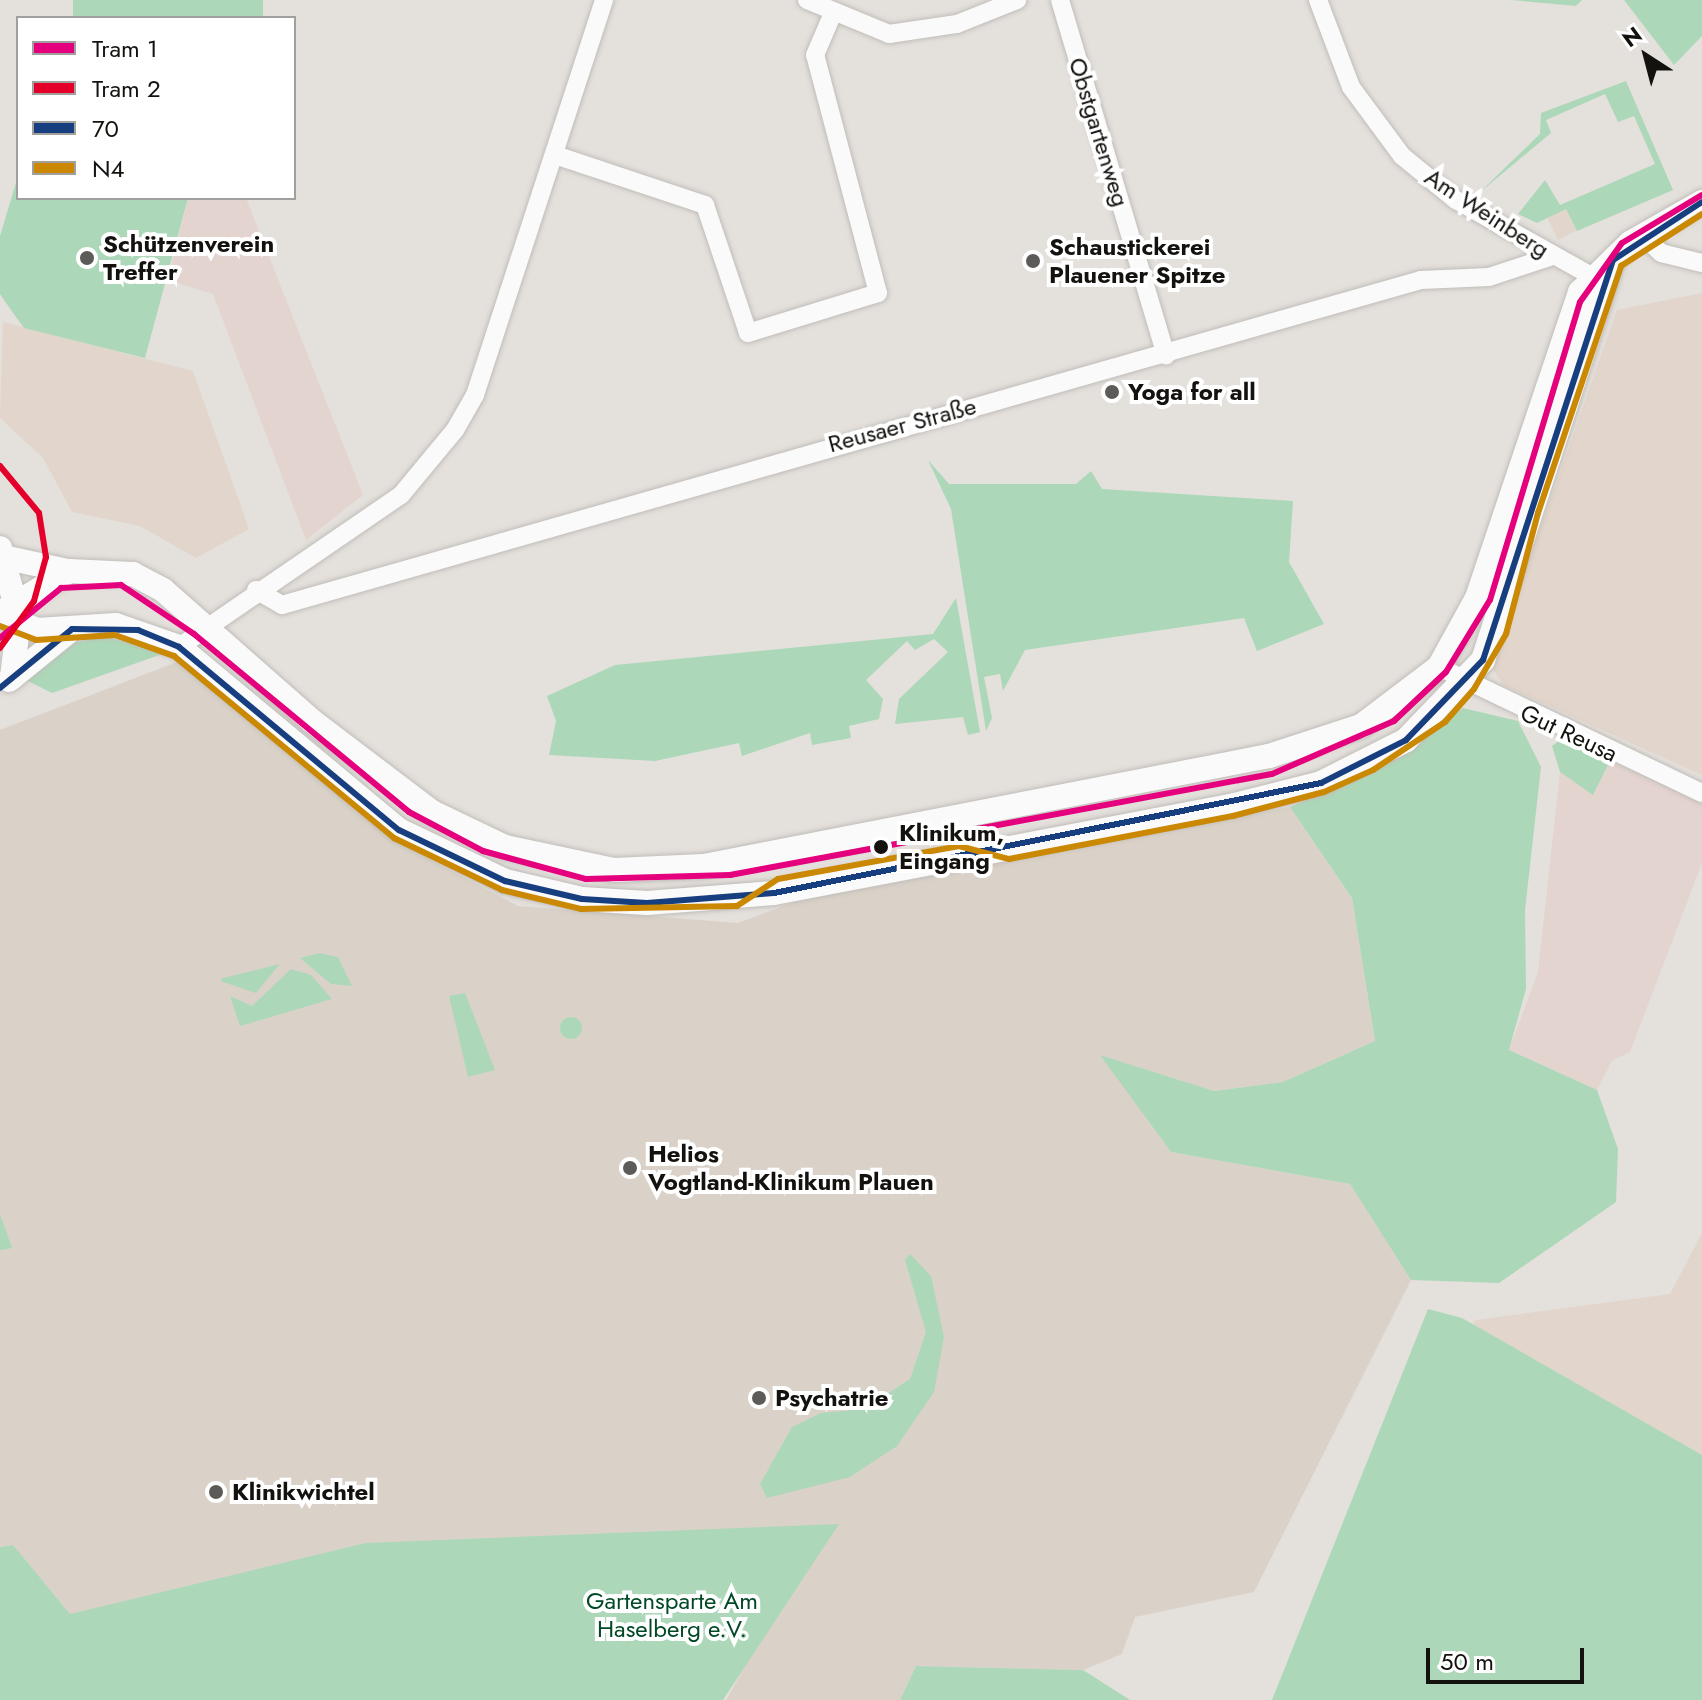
<!DOCTYPE html>
<html>
<head>
<meta charset="utf-8">
<style>
	body { margin:0 }
	#map { position:relative; width:1702px; height:1700px; overflow:hidden; background:#e4e0dc; font-family:Jost,sans-serif }
	div>[style] { position:absolute }
	[style*='--x'] { left:calc(var(--x)*1px); top:calc(var(--y)*1px); width:calc(var(--w)*1px); rotate:calc(var(--a)*1deg) }
	.commercial>* { inset:0; background:#e2d5cb; transform-origin:0 0 }
	.industrial>* { inset:0; background:#e4d4cf }
	.built>* { inset:0; background:#dad2c8 }
	.green>* { inset:0; background:#acd8b9; transform-origin:0 0 }
	.round { border-radius:50% }
	.roads { filter:drop-shadow(0 0 2px #c0bdb9) drop-shadow(0 0 2px #c0bdb9) }
	.minor>* { height:18px; margin:-9px; padding:0 9px; transform-origin:9px; border-radius:9px; background:#fbfafa }
	.tertiary>* { height:24px; margin:-12px; padding:0 12px; transform-origin:12px; border-radius:12px; background:#fbfafa }
	.bus-1>* { height:6px; margin:-3px; padding:0 3px; transform-origin:3px; border-radius:3px; background:#173e7e }
	.bus-2>* { height:6px; margin:-3px; padding:0 3px; transform-origin:3px; border-radius:3px; background:#ca8803 }
	.tram-1>* { height:6px; margin:-3px; padding:0 3px; transform-origin:3px; border-radius:3px; background:#e5007d }
	.tram-2>* { height:6px; margin:-3px; padding:0 3px; transform-origin:3px; border-radius:3px; background:#e4002b }
	.dots>* { width:22px; height:22px; translate:-50% -50%; box-sizing:border-box; border:4px solid #fff; border-radius:50% }
	span { translate:-50% -50%; white-space:nowrap; text-align:center; line-height:1.15; -webkit-text-stroke:8px #fff; paint-order:stroke }
	.street-label { font-size:24px; color:#14120f }
	.poi-label { font-size:24px; color:#14120f; font-weight:700 }
	.left { translate:0 -50%; text-align:left }
	.stop-label { font-size:24px; color:#14120f; font-weight:700 }
	.park-label { font-size:24px; color:#014926 }
	.legend { position:absolute; left:16px; top:16px; width:280px; height:184px; box-sizing:border-box; background:#fff; border:2px solid #a1a09f; margin:0; padding:10px 14px; list-style:none; font-size:24px; color:#14120f }
	.legend li { display:flex; align-items:center; gap:16px; height:40px }
	.legend b { width:40px; border:2px solid #a1a09f }
	.north { position:absolute; left:1606px; top:16px; width:80px; height:80px; -webkit-text-stroke:6px #fff; paint-order:stroke; rotate:324deg; font-size:22px; font-weight:700; line-height:32px; text-align:center; color:#14120f }
	.north::after { content:''; display:block; margin:auto; width:28px; height:36px; background:#14120f; clip-path:polygon(50% 0,100% 100%,50% 72%,0 100%) }
	.scale { position:absolute; left:1426px; top:1648px; width:158px; height:36px; box-sizing:border-box; border:4px solid #14120f; border-top:0; padding-left:10px; font-size:24px; line-height:28px; white-space:nowrap; color:#14120f; -webkit-text-stroke:6px #fff; paint-order:stroke }
</style>
</head>
<body>
<div id="map">
	<div class="commercial">
		<div style="left:1566px;top:208px;width:25px;height:21px;rotate:64deg"></div>
		<div style="clip-path:polygon(1702px 293px,1702px 775px,1503px 685px,1492px 667px,1617px 310px)"></div>
		<div style="clip-path:polygon(3px 322px,193px 371px,249px 529px,196px 558px,140px 526px,72px 512px,43px 458px,0 418px)"></div>
		<div style="clip-path:polygon(1702px 1233px,1702px 1455px,1472px 1329px,1475px 1320px,1670px 1294px)"></div>
	</div>
	<div class="industrial">
		<div style="clip-path:polygon(188px 198px,246px 198px,363px 495px,306px 540px,213px 294px,168px 280px)"></div>
		<div style="clip-path:polygon(1610px 761px,1702px 801px,1702px 863px,1630px 1052px,1612px 1061px,1597px 1090px,1509px 1050px,1538px 972px,1560px 772px,1593px 794px)"></div>
	</div>
	<div class="built">
		<div style="clip-path:polygon(177px 662px,400px 844px,518px 906px,738px 923px,794px 902px,1290px 807px,1352px 898px,1375px 1041px,1283px 1082px,1214px 1091px,1102px 1056px,1171px 1152px,1350px 1184px,1411px 1280px,1254px 1592px,1135px 1617px,1122px 1654px,1083px 1670px,916px 1666px,900px 1700px,726px 1700px,782px 1600px,838px 1524px,70px 1614px,13px 1546px,0 1547px,0 730px)"></div>
	</div>
	<div class="green">
		<div style="left:73px;top:0;width:190px;height:19px"></div>
		<div style="clip-path:polygon(1512px 0,1582px 0,1576px 6px)"></div>
		<div style="clip-path:polygon(1624px 0,1702px 0,1702px 36px,1674px 65px)"></div>
		<div style="clip-path:polygon(1626px 81px,1673px 190px,1577px 231px,1566px 209px,1537px 223px,1518px 214px,1545px 180px,1560px 205px,1655px 164px,1634px 116px,1618px 122px,1605px 94px,1546px 120px,1551px 133px,1479px 193px,1540px 134px,1541px 113px)"></div>
		<div style="clip-path:polygon(18px 176px,18px 198px,188px 198px,145px 358px,24px 328px,11px 310px,0 294px,0 236px)"></div>
		<div style="clip-path:polygon(928px 460px,949px 484px,1076px 484px,1091px 471px,1102px 489px,1293px 501px,1289px 562px,1324px 624px,1257px 651px,1244px 618px,1025px 650px,1003px 691px,1000px 674px,984px 677px,992px 718px,986px 731px,951px 509px)"></div>
		<div style="clip-path:polygon(956px 598px,980px 732px,968px 735px,963px 717px,895px 724px,899px 699px,948px 652px,934px 639px,915px 650px,907px 641px,866px 680px,883px 699px,879px 719px,849px 726px,851px 738px,812px 745px,810px 733px,742px 756px,739px 743px,655px 761px,549px 755px,556px 721px,547px 696px,615px 665px,933px 634px)"></div>
		<div style="clip-path:polygon(103px 636px,165px 653px,52px 693px,22px 678px,59px 647px)"></div>
		<div style="clip-path:polygon(1463px 708px,1518px 721px,1541px 767px,1525px 910px,1526px 989px,1509px 1050px,1597px 1090px,1618px 1149px,1616px 1202px,1499px 1283px,1411px 1280px,1350px 1184px,1171px 1152px,1100px 1055px,1214px 1091px,1283px 1082px,1375px 1041px,1352px 898px,1290px 807px,1383px 766px)"></div>
		<div style="clip-path:polygon(1560px 740px,1610px 761px,1593px 795px,1560px 772px,1552px 746px)"></div>
		<div style="clip-path:polygon(319px 953px,338px 957px,352px 986px,331px 984px,300px 958px)"></div>
		<div style="clip-path:polygon(280px 964px,256px 993px,220px 981px,223px 978px)"></div>
		<div style="clip-path:polygon(291px 969px,311px 975px,332px 999px,240px 1026px,230px 996px,252px 1006px)"></div>
		<div style="clip-path:polygon(465px 993px,495px 1070px,468px 1077px,449px 996px)"></div>
		<div class="round" style="left:560px;top:1017px;width:22px;height:22px"></div>
		<div style="clip-path:polygon(0 1214px,12px 1248px,0 1250px)"></div>
		<div style="clip-path:polygon(910px 1254px,931px 1276px,944px 1337px,934px 1392px,897px 1446px,850px 1477px,767px 1498px,760px 1484px,792px 1427px,821px 1413px,864px 1409px,910px 1379px,926px 1332px,905px 1260px)"></div>
		<div style="clip-path:polygon(1428px 1309px,1462px 1318px,1702px 1455px,1702px 1700px,1272px 1700px)"></div>
		<div style="clip-path:polygon(839px 1524px,723px 1700px,0 1700px,0 1547px,13px 1545px,70px 1614px,366px 1543px)"></div>
		<div style="clip-path:polygon(916px 1666px,1083px 1670px,1130px 1700px,900px 1700px)"></div>
	</div>
	<div class="roads">
		<div class="minor">
			<div style="--x:807;--y:0;--w:89;--a:22.5"></div>
			<div style="--x:889;--y:34;--w:69;--a:-8.4"></div>
			<div style="--x:957;--y:24;--w:65;--a:-21.8"></div>
			<div style="--x:1060;--y:0;--w:371;--a:73.4"></div>
			<div style="--x:1318;--y:0;--w:93;--a:69.2"></div>
			<div style="--x:1351;--y:87;--w:86;--a:53.5"></div>
			<div style="--x:1402;--y:156;--w:70;--a:39.2"></div>
			<div style="--x:1456;--y:200;--w:167;--a:29.3"></div>
			<div style="--x:555;--y:155;--w:158;--a:18.4"></div>
			<div style="--x:705;--y:205;--w:135;--a:71.4"></div>
			<div style="--x:748;--y:333;--w:136;--a:-17.1"></div>
			<div style="--x:878;--y:293;--w:246;--a:-104.8"></div>
			<div style="--x:815;--y:55;--w:46;--a:-66.8"></div>
			<div style="--x:1642;--y:235;--w:26;--a:43"></div>
			<div style="--x:1661;--y:253;--w:42;--a:13.7"></div>
			<div style="--x:256;--y:590;--w:30;--a:30"></div>
			<div style="--x:282;--y:605;--w:1184;--a:-15.93"></div>
			<div style="--x:1421;--y:280;--w:68;--a:-2.5"></div>
			<div style="--x:1489;--y:277;--w:67;--a:-18.2"></div>
			<div style="--x:179;--y:647;--w:269;--a:-34.4"></div>
			<div style="--x:401;--y:495;--w:85;--a:-50.3"></div>
			<div style="--x:455;--y:430;--w:40;--a:-60.3"></div>
			<div style="--x:475;--y:395;--w:416;--a:-71.9"></div>
			<div style="--x:1439;--y:667;--w:292;--a:25.6"></div>
		</div>
		<div class="tertiary">
			<div style="--x:0;--y:548;--w:73;--a:74.8"></div>
			<div style="--x:19;--y:618;--w:60;--a:96.7"></div>
			<div style="--x:3;--y:557;--w:66;--a:12.3"></div>
			<div style="--x:0;--y:613;--w:81;--a:-31.3"></div>
			<div style="--x:69;--y:571;--w:64;--a:2.7"></div>
			<div style="--x:133;--y:574;--w:34;--a:28"></div>
			<div style="--x:163;--y:590;--w:198;--a:41.3"></div>
			<div style="--x:312;--y:721;--w:151;--a:37.2"></div>
			<div style="--x:432;--y:812;--w:81;--a:25.6"></div>
			<div style="--x:505;--y:847;--w:111;--a:11.9"></div>
			<div style="--x:614;--y:870;--w:90;--a:-2.5"></div>
			<div style="--x:704;--y:866;--w:576;--a:-11.02"></div>
			<div style="--x:1269;--y:756;--w:97;--a:-18.1"></div>
			<div style="--x:1361;--y:726;--w:98;--a:-37.1"></div>
			<div style="--x:1439;--y:667;--w:79;--a:-61.2"></div>
			<div style="--x:1477;--y:598;--w:323;--a:-71.4"></div>
			<div style="--x:1580;--y:292;--w:70;--a:-44.4"></div>
			<div style="--x:1630;--y:243;--w:83;--a:-29.7"></div>
			<div style="--x:0;--y:615;--w:40;--a:22"></div>
			<div style="--x:37;--y:630;--w:79;--a:-3.6"></div>
			<div style="--x:116;--y:625;--w:67;--a:19.2"></div>
			<div style="--x:179;--y:647;--w:286;--a:39.8"></div>
			<div style="--x:399;--y:830;--w:118;--a:25.7"></div>
			<div style="--x:505;--y:881;--w:79;--a:13.2"></div>
			<div style="--x:582;--y:899;--w:65;--a:3.5"></div>
			<div style="--x:647;--y:903;--w:127;--a:-4.5"></div>
			<div style="--x:774;--y:893;--w:465;--a:-10.8"></div>
			<div style="--x:1231;--y:806;--w:93;--a:-14.3"></div>
			<div style="--x:1321;--y:783;--w:95;--a:-26.8"></div>
			<div style="--x:1406;--y:740;--w:111;--a:-46.1"></div>
			<div style="--x:1483;--y:660;--w:421;--a:-72"></div>
			<div style="--x:9;--y:680;--w:81;--a:-39"></div>
		</div>
	</div>
	<div class="bus-1">
		<div style="--x:0;--y:688;--w:93;--a:-39.3"></div>
		<div style="--x:72;--y:629;--w:66;--a:0.9"></div>
		<div style="--x:138;--y:630;--w:44;--a:22.5"></div>
		<div style="--x:179;--y:647;--w:286;--a:39.8"></div>
		<div style="--x:399;--y:830;--w:118;--a:25.7"></div>
		<div style="--x:505;--y:881;--w:79;--a:13.2"></div>
		<div style="--x:582;--y:899;--w:65;--a:3.5"></div>
		<div style="--x:647;--y:903;--w:127;--a:-4.5"></div>
		<div style="--x:774;--y:893;--w:558;--a:-11.37"></div>
		<div style="--x:1321;--y:783;--w:95;--a:-26.8"></div>
		<div style="--x:1406;--y:740;--w:111;--a:-46.1"></div>
		<div style="--x:1483;--y:660;--w:421;--a:-72"></div>
		<div style="--x:1613;--y:260;--w:106;--a:-33.1"></div>
	</div>
	<div class="bus-2">
		<div style="--x:0;--y:626;--w:39;--a:21"></div>
		<div style="--x:36;--y:640;--w:79;--a:-3.6"></div>
		<div style="--x:115;--y:635;--w:63;--a:19.6"></div>
		<div style="--x:174;--y:656;--w:286;--a:39.6"></div>
		<div style="--x:394;--y:838;--w:120;--a:25.7"></div>
		<div style="--x:502;--y:890;--w:81;--a:13.5"></div>
		<div style="--x:581;--y:909;--w:156;--a:-1.1"></div>
		<div style="--x:737;--y:906;--w:49;--a:-33.4"></div>
		<div style="--x:778;--y:879;--w:184;--a:-10.3"></div>
		<div style="--x:959;--y:846;--w:52;--a:14.6"></div>
		<div style="--x:1009;--y:859;--w:228;--a:-10.9"></div>
		<div style="--x:1233;--y:816;--w:94;--a:-14.8"></div>
		<div style="--x:1324;--y:792;--w:54;--a:-24.2"></div>
		<div style="--x:1373;--y:770;--w:87;--a:-33.7"></div>
		<div style="--x:1445;--y:722;--w:44;--a:-48.7"></div>
		<div style="--x:1474;--y:689;--w:64;--a:-59.8"></div>
		<div style="--x:1506;--y:634;--w:125;--a:-75.2"></div>
		<div style="--x:1538;--y:513;--w:261;--a:-71.4"></div>
		<div style="--x:1621;--y:266;--w:96;--a:-32.7"></div>
	</div>
	<div class="tram-1">
		<div style="--x:0;--y:638;--w:79;--a:-39.3"></div>
		<div style="--x:61;--y:588;--w:60;--a:-2.9"></div>
		<div style="--x:121;--y:585;--w:88;--a:33.9"></div>
		<div style="--x:194;--y:634;--w:279;--a:39.6"></div>
		<div style="--x:409;--y:812;--w:84;--a:27.8"></div>
		<div style="--x:483;--y:851;--w:107;--a:15.2"></div>
		<div style="--x:586;--y:879;--w:144;--a:-1.6"></div>
		<div style="--x:730;--y:875;--w:551;--a:-10.56"></div>
		<div style="--x:1272;--y:774;--w:133;--a:-23.5"></div>
		<div style="--x:1394;--y:721;--w:71;--a:-43.3"></div>
		<div style="--x:1446;--y:672;--w:84;--a:-58.6"></div>
		<div style="--x:1490;--y:600;--w:311;--a:-73.2"></div>
		<div style="--x:1580;--y:302;--w:72;--a:-54.6"></div>
		<div style="--x:1622;--y:243;--w:93;--a:-31"></div>
	</div>
	<div class="tram-2">
		<div style="--x:0;--y:466;--w:61;--a:50.3"></div>
		<div style="--x:39;--y:513;--w:45;--a:81"></div>
		<div style="--x:46;--y:557;--w:46;--a:105.3"></div>
		<div style="--x:34;--y:601;--w:58;--a:125.9"></div>
	</div>
	<div class="dots">
		<div style="left:87px;top:258px;background:#5d5a57"></div>
		<div style="left:1033px;top:261px;background:#5d5a57"></div>
		<div style="left:1112px;top:392px;background:#5d5a57"></div>
		<div style="left:881px;top:847px;background:#14120f"></div>
		<div style="left:630px;top:1168px;background:#5d5a57"></div>
		<div style="left:759px;top:1398px;background:#5d5a57"></div>
		<div style="left:216px;top:1492px;background:#5d5a57"></div>
	</div>
	<div class="street-label">
		<span style="left:1099px;top:132px;rotate:73deg">Obstgartenweg</span>
		<span style="left:1487px;top:213px;rotate:33deg">Am Weinberg</span>
		<span style="left:902px;top:425px;rotate:-15deg">Reusaer Straße</span>
		<span style="left:1569px;top:733px;rotate:25deg">Gut Reusa</span>
	</div>
	<div class="poi-label">
		<span class="left" style="left:103px;top:258px">Schützenverein<br>Treffer</span>
		<span class="left" style="left:1049px;top:261px">Schaustickerei<br>Plauener Spitze</span>
		<span class="left" style="left:1128px;top:392px">Yoga for all</span>
		<span class="left" style="left:648px;top:1168px">Helios<br>Vogtland-Klinikum Plauen</span>
		<span class="left" style="left:775px;top:1398px">Psychatrie</span>
		<span class="left" style="left:232px;top:1492px">Klinikwichtel</span>
	</div>
	<div class="stop-label">
		<span class="left" style="left:899px;top:847px">Klinikum,<br>Eingang</span>
	</div>
	<div class="park-label">
		<span style="left:672px;top:1615px">Gartensparte Am<br>Haselberg e.V.</span>
	</div>
	<ul class="legend">
	<li><b style="height:10px;background:#e5007d"></b>Tram 1</li>
	<li><b style="height:10px;background:#e4002b"></b>Tram 2</li>
	<li><b style="height:10px;background:#173e7e"></b>70</li>
	<li><b style="height:10px;background:#ca8803"></b>N4</li>
	</ul>
	<div class="north">N</div>
	<div class="scale">50 m</div>
</div>
</body>
</html>
